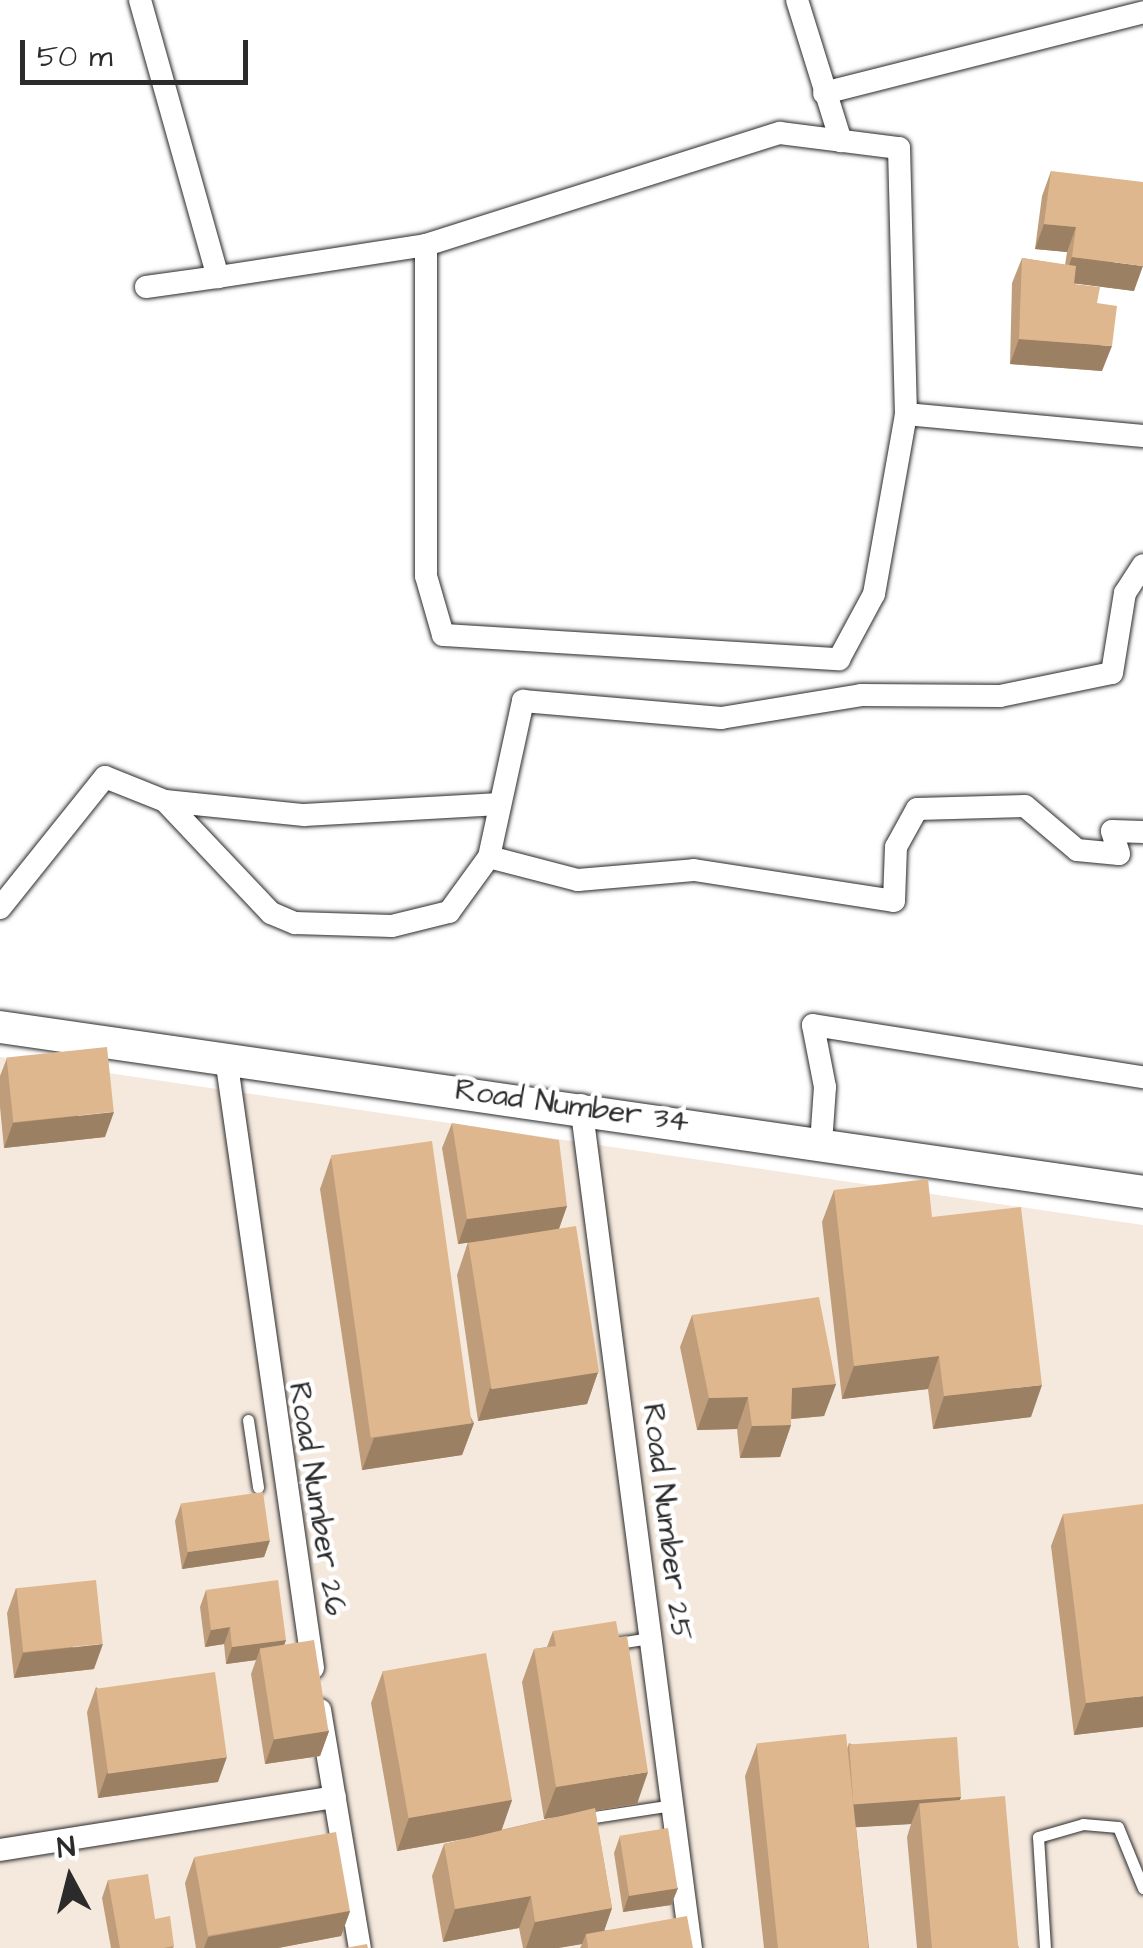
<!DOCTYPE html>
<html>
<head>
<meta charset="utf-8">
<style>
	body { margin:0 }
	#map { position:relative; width:1143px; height:1948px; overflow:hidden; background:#fff; font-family:"Architects Daughter",sans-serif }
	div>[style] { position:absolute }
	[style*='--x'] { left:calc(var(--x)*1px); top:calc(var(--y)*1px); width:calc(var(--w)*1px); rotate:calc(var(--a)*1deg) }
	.built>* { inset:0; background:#f5e9dd }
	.roads { filter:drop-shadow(0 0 2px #2b2b2b) drop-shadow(0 0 2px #2b2b2b) }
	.lane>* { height:11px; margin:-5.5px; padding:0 5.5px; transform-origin:5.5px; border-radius:5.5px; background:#fff }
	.street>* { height:22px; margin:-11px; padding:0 11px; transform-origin:11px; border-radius:11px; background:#fff }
	.secondary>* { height:32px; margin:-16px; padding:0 16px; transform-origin:16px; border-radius:16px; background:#fff }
	.wall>* { inset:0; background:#bf9d7a }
	.shaded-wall>* { inset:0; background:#9b8063 }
	.building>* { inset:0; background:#deb78e; transform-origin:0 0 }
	span { translate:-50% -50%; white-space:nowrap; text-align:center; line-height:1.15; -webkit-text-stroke:9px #fff; paint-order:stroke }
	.street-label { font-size:30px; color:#2b2b2b }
	.north { position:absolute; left:20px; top:1828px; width:100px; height:100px; -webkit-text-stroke:8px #fff; paint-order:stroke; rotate:353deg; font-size:28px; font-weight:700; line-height:40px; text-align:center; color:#2b2b2b }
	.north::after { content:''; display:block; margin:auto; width:35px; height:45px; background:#2b2b2b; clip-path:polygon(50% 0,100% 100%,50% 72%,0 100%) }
	.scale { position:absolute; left:20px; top:40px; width:228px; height:45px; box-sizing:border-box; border:5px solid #2b2b2b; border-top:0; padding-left:12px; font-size:30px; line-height:35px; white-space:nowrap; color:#2b2b2b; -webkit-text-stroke:8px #fff; paint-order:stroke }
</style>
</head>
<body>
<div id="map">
	<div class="built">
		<div style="clip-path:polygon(0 1057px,1143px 1225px,1143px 1948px,0 1948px)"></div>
	</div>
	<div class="roads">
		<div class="lane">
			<div style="--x:248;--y:1420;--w:68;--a:81.5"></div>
			<div style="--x:612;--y:1644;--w:39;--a:-9"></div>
			<div style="--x:581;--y:1819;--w:92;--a:-8.7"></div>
			<div style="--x:1045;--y:1948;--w:111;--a:-93.6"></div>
			<div style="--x:1038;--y:1837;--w:47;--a:-16.1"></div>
			<div style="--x:1083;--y:1824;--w:35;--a:5"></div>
			<div style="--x:1118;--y:1827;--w:66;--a:67.7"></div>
		</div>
		<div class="street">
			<div style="--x:140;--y:0;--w:288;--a:74.3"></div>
			<div style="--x:218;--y:277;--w:210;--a:-8.7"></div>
			<div style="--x:426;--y:245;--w:371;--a:-17.6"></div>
			<div style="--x:780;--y:133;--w:120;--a:7.2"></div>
			<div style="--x:899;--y:148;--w:266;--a:88.5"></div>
			<div style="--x:906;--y:414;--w:238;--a:5.3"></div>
			<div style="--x:797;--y:0;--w:148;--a:72.7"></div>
			<div style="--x:824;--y:93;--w:329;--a:-14.2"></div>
			<div style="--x:426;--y:245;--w:331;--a:90"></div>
			<div style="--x:426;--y:576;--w:61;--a:73.9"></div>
			<div style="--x:443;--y:635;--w:397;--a:3.5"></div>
			<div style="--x:839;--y:659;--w:74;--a:-61.7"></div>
			<div style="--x:874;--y:594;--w:183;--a:-79.9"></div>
			<div style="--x:146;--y:287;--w:73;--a:-7.9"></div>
			<div style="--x:165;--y:801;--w:140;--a:5.8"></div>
			<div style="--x:304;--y:815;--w:196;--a:-3.2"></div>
			<div style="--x:489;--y:857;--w:92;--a:14.5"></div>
			<div style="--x:578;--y:880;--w:116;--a:-4.9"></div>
			<div style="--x:694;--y:870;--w:202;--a:8.8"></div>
			<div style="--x:894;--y:901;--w:54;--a:-87.9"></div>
			<div style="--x:896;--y:847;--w:43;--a:-61.1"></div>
			<div style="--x:917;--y:809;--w:108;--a:-1.6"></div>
			<div style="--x:1025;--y:806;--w:68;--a:40.2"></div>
			<div style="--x:1077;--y:850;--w:42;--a:5.4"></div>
			<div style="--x:1119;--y:854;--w:24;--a:-107"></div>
			<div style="--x:1112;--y:831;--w:31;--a:2"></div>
			<div style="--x:0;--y:908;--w:168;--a:-51.3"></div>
			<div style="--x:105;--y:777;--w:65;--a:21.8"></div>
			<div style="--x:165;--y:801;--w:154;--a:46.6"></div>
			<div style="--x:271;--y:913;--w:26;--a:23"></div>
			<div style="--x:295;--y:923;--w:97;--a:1.8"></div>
			<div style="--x:392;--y:926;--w:59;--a:-13.8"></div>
			<div style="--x:449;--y:912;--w:68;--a:-54"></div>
			<div style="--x:489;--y:857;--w:160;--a:-77.7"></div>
			<div style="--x:523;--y:701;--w:199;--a:4.9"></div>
			<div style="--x:721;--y:718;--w:142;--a:-9.3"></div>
			<div style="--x:861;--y:695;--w:139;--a:0.4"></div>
			<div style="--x:1000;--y:696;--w:114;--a:-11.6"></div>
			<div style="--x:1112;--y:673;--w:81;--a:-80.8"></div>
			<div style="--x:1125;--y:593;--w:33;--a:-57"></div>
			<div style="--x:226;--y:1058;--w:616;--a:81.88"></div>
			<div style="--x:581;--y:1105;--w:850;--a:82.57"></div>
			<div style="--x:821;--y:1144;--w:57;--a:-86"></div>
			<div style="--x:825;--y:1087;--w:63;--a:-101"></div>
			<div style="--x:813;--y:1025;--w:334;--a:9"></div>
			<div style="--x:320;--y:1710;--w:241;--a:80.5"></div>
			<div style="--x:0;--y:1850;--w:339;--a:-9"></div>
		</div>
		<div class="secondary">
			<div style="--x:0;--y:1027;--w:1155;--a:8.21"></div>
		</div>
	</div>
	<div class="wall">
		<div style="clip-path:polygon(1051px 171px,1134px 291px,1074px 283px,1097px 303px,1102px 371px,1010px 364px,1012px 283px,1022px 258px,1065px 265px,1067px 252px,1035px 249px,1042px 196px)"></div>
		<div style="clip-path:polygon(7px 1058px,105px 1137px,4px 1148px,0 1107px,0 1076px)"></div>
		<div style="clip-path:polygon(452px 1123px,567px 1206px,559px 1229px,598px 1372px,587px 1404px,478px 1421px,457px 1275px,468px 1242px,470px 1242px,458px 1244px,442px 1148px)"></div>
		<div style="clip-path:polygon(331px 1157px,474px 1423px,462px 1455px,362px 1470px,320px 1189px)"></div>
		<div style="clip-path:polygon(834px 1190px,932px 1217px,1031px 1417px,933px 1429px,928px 1389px,842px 1399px,822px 1222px)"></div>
		<div style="clip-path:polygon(692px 1315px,836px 1384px,824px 1416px,791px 1419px,791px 1425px,780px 1457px,740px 1458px,737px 1429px,697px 1430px,680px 1347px)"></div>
		<div style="clip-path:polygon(181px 1504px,270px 1540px,264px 1557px,182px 1569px,175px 1521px)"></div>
		<div style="clip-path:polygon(1063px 1514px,1143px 1727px,1074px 1735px,1051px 1546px)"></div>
		<div style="clip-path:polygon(16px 1588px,94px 1669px,14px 1678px,7px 1613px)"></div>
		<div style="clip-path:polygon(206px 1590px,286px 1640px,284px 1645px,329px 1731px,320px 1756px,265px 1764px,251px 1674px,256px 1660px,226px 1664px,224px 1644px,205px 1647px,200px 1607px)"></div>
		<div style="clip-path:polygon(553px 1631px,637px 1804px,595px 1811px,612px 1908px,604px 1930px,693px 1948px,580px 1948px,582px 1944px,558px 1948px,523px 1948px,519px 1928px,443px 1942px,432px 1876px,444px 1844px,470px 1838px,397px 1851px,371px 1703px,383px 1671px,512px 1800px,501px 1830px,561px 1816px,544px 1819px,522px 1682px,534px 1649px,547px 1647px)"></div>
		<div style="clip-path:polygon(96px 1687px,218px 1782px,98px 1798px,87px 1712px)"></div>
		<div style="clip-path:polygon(849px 1743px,961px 1797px,959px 1801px,1019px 1948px,917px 1948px,907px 1837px,911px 1824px,856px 1827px,869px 1948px,764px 1948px,745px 1776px,757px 1744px,847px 1749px)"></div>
		<div style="clip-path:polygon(620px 1836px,678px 1888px,671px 1905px,623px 1912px,614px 1853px)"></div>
		<div style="clip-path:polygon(194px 1858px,350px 1911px,341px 1936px,278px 1948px,196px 1948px,185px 1883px)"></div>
		<div style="clip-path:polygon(108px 1880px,155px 1919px,174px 1946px,173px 1948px,111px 1948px,102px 1898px)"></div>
	</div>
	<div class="shaded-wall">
		<div style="clip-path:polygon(1044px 224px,1076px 227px,1067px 252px,1035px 249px)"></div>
		<div style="clip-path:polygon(1072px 257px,1143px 266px,1134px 291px,1063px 282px)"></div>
		<div style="clip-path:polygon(1019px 339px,1112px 346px,1102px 371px,1010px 364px)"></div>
		<div style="clip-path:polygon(114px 1112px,105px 1137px,4px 1148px,13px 1123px)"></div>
		<div style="clip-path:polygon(567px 1206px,558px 1231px,458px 1244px,467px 1219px)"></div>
		<div style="clip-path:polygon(939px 1356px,928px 1389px,842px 1399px,854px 1366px)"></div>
		<div style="clip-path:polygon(598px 1372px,587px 1404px,478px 1421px,490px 1388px)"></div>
		<div style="clip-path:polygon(836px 1384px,824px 1416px,780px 1420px,792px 1388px)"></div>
		<div style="clip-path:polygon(1042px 1385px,1031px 1417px,933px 1429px,944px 1396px)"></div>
		<div style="clip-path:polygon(748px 1397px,737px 1429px,697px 1430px,709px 1398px)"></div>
		<div style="clip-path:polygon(474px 1423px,462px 1455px,362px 1470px,374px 1438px)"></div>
		<div style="clip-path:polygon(791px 1425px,780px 1457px,740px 1458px,752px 1426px)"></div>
		<div style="clip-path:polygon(270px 1540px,264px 1557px,182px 1569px,188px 1552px)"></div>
		<div style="clip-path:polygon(230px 1627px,224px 1644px,205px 1647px,211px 1630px)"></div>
		<div style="clip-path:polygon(286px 1640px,280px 1657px,260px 1649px,256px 1660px,226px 1664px,232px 1647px)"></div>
		<div style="clip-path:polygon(103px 1644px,94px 1669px,14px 1678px,23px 1653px)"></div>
		<div style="clip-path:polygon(1143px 1696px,1143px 1727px,1074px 1735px,1086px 1703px)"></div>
		<div style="clip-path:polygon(329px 1731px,320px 1756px,265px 1764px,274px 1739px)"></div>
		<div style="clip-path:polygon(227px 1757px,218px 1782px,98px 1798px,107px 1773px)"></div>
		<div style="clip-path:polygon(648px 1772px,637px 1804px,544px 1819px,556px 1787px)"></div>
		<div style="clip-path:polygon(961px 1797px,952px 1822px,919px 1804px,911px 1824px,844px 1828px,853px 1803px)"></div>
		<div style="clip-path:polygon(512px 1800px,501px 1832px,397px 1851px,409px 1818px)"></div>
		<div style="clip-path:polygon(678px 1888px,671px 1905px,623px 1912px,629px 1895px)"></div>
		<div style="clip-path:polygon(531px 1896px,519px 1928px,443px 1942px,455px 1909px)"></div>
		<div style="clip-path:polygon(612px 1908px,601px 1940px,586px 1934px,582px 1944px,558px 1948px,526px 1948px,535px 1922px)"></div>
		<div style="clip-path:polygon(350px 1911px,341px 1936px,278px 1948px,204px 1948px,208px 1937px)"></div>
	</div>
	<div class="building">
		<div style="clip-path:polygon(1051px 171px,1143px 182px,1143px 266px,1072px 257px,1076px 227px,1044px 224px)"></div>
		<div style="clip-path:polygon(1022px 258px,1076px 266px,1074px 284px,1100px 287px,1097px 303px,1117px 306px,1112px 346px,1019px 339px)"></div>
		<div style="left:107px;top:1047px;width:65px;height:101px;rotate:84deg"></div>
		<div style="clip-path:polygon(452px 1123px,559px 1140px,567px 1206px,467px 1219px)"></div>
		<div style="left:432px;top:1141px;width:285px;height:102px;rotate:82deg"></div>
		<div style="clip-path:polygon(928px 1179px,932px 1217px,1021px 1207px,1042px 1385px,944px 1396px,939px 1356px,854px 1366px,834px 1190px)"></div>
		<div style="left:576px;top:1226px;width:148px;height:109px;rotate:81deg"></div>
		<div style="clip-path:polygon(819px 1297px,836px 1384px,792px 1388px,791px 1425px,752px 1426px,748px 1397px,709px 1398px,692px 1315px)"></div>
		<div style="left:263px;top:1492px;width:49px;height:83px;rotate:82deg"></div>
		<div style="clip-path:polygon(1143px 1504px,1143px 1696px,1086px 1703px,1063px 1514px)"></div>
		<div style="left:96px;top:1580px;width:64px;height:80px;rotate:84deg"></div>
		<div style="clip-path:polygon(278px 1580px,286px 1640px,232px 1647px,230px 1627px,211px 1630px,206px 1590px)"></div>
		<div style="clip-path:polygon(616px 1621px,619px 1637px,627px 1636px,648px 1772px,556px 1787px,534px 1649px,556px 1646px,553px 1631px)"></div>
		<div style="left:314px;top:1640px;width:92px;height:55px;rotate:81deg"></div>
		<div style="left:486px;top:1653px;width:149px;height:105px;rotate:80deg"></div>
		<div style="left:215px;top:1672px;width:86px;height:120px;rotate:82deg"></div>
		<div style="left:846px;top:1734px;width:215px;height:90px;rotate:84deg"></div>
		<div style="left:957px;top:1737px;width:60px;height:108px;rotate:86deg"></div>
		<div style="left:1005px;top:1796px;width:153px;height:86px;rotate:85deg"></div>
		<div style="clip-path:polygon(595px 1808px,612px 1908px,535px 1922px,531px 1896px,455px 1909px,444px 1844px)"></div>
		<div style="left:668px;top:1828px;width:61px;height:49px;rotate:81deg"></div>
		<div style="left:336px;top:1832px;width:80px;height:144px;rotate:80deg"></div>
		<div style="clip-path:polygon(148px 1874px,155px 1919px,170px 1916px,174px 1946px,163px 1948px,120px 1948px,108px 1880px)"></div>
		<div style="clip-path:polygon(687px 1916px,693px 1948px,588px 1948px,586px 1934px)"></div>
		<div style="clip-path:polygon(367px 1944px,368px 1948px,345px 1948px)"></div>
	</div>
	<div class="street-label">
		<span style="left:572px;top:1106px;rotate:8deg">Road Number 34</span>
		<span style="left:317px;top:1499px;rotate:81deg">Road Number 26</span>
		<span style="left:667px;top:1522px;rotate:83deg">Road Number 25</span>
	</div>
	<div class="north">N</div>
	<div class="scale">50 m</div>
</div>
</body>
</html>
